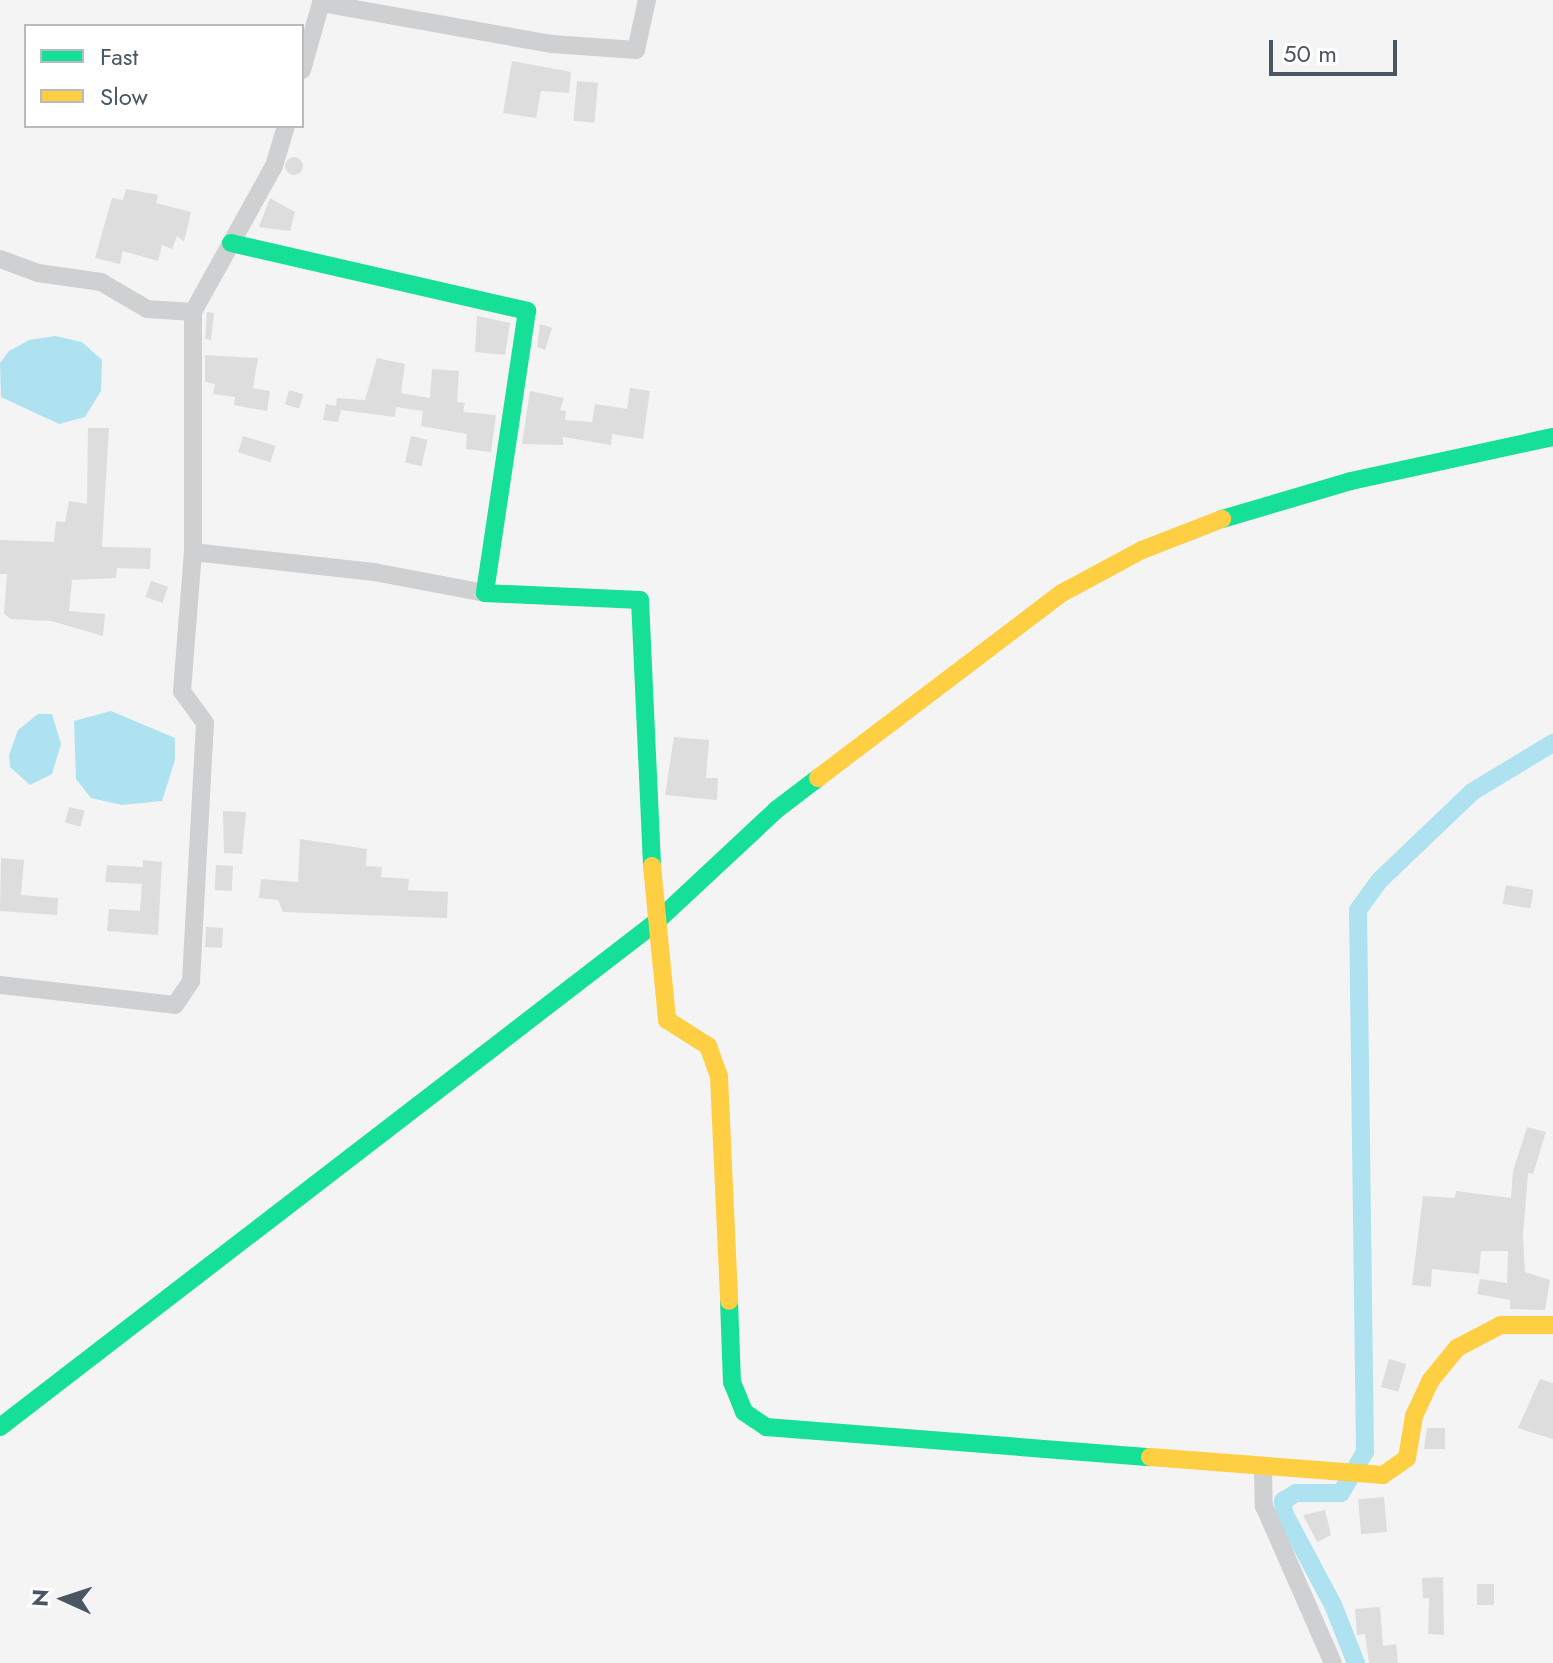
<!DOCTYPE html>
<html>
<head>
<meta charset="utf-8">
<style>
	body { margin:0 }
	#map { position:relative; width:1553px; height:1663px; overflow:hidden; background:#f4f4f4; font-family:Jost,sans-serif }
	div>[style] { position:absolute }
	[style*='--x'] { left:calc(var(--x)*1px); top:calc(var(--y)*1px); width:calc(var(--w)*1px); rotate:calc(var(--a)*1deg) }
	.water>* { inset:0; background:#aee2f0 }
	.canal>* { height:18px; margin:-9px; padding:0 9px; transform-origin:9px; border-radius:9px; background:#aee2f0 }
	.building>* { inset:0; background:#ddddde; transform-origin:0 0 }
	.round { border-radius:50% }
	.street>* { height:18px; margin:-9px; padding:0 9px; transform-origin:9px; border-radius:9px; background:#ced0d2 }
	.fast>* { height:18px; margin:-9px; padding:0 9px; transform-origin:9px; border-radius:9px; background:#16e098 }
	.slow>* { height:18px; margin:-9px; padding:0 9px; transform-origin:9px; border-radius:9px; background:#ffcf43 }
	span { translate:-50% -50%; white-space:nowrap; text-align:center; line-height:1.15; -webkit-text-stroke:8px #fff; paint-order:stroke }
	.legend { position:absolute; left:24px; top:24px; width:280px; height:104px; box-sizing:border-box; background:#fff; border:2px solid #b7bbc0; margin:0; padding:10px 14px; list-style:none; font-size:24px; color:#4a5661 }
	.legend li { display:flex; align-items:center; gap:16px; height:40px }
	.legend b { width:40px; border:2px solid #b7bbc0 }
	.north { position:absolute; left:24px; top:1559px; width:80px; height:80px; -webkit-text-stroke:6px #fff; paint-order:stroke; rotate:273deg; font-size:22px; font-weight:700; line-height:32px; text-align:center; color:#4a5661 }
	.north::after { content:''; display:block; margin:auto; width:28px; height:36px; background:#4a5661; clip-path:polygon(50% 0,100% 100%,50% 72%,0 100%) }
	.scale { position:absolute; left:1269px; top:40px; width:128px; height:36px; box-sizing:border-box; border:4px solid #4a5661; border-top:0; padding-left:10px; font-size:24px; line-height:28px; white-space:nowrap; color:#4a5661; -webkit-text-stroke:6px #fff; paint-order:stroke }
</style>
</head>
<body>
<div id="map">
	<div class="water">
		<div style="clip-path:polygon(55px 336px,82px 342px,102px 360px,101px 391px,85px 417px,59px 424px,1px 397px,0 363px,9px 351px,29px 340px)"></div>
		<div style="clip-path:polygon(111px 711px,175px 738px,175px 760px,162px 801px,122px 805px,91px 798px,76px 779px,74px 721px)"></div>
		<div style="clip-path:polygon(38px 714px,52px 714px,61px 744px,52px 774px,30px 785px,10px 767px,9px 755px,18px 730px)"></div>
	</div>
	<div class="canal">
		<div style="--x:1356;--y:1663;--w:62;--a:-111.6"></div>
		<div style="--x:1333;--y:1605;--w:104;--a:-118"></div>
		<div style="--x:1284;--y:1513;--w:12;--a:-95"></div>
		<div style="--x:1283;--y:1501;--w:15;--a:-32"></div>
		<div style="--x:1296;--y:1493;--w:45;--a:0"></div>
		<div style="--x:1341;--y:1493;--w:48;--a:-59.7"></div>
		<div style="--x:1365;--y:1452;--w:542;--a:-90.74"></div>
		<div style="--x:1358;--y:910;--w:37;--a:-54"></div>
		<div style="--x:1380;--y:880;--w:127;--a:-43.7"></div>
		<div style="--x:1472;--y:792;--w:95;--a:-31.2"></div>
	</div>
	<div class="building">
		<div style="clip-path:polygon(512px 61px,571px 72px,569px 93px,541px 91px,536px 118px,503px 113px)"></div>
		<div style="left:577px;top:81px;width:21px;height:40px;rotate:5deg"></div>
		<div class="round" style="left:285px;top:157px;width:18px;height:18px"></div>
		<div style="clip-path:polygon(126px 189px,158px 195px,156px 203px,191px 212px,184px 242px,177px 236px,172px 249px,162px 245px,158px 261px,123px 251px,120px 264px,95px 258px,112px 198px,123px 200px)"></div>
		<div style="clip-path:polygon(270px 198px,295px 212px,290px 231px,259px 227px)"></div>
		<div style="clip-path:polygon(207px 312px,214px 313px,211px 340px,205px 339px)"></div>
		<div style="clip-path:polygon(477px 316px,510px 323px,505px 355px,475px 352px)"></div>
		<div style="clip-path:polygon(540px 324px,552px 328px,545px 350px,537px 347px)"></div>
		<div style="clip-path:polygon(205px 355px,258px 358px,253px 388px,270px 391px,267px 411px,234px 405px,235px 397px,213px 394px,215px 384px,205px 382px)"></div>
		<div style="clip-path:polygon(377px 358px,405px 364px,401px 393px,430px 398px,432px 369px,459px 371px,457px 402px,465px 403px,463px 412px,496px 415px,491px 452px,466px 449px,467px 434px,421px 426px,423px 411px,396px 407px,395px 417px,341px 410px,338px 422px,323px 420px,326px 404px,336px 406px,337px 398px,365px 400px)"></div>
		<div style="clip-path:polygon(630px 388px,650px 391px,643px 439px,612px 434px,611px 445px,563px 437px,563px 445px,522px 444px,530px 391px,564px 398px,560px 410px,566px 411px,565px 420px,592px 422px,595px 404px,627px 409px)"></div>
		<div style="left:289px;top:390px;width:15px;height:15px;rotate:16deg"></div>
		<div style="clip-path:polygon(88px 428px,109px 428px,102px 547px,151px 548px,150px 569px,117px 568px,116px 578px,72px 580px,69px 611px,105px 614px,103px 636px,51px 621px,11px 619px,4px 614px,7px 574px,0 574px,0 540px,54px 542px,56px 521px,65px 522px,69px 501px,87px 504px)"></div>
		<div style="left:243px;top:436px;width:34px;height:17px;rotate:17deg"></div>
		<div style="left:411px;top:436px;width:17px;height:27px;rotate:13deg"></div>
		<div style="left:151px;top:581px;width:18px;height:17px;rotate:19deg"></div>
		<div style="clip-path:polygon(674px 737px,709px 740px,706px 778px,718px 778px,717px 800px,665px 795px)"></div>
		<div style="left:69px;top:807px;width:16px;height:16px;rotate:14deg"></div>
		<div style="clip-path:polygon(223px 811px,246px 812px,242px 854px,224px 853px)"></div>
		<div style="clip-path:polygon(300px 839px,367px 849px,366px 866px,382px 867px,381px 877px,409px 879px,408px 890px,448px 892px,447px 918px,283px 912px,278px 900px,259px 898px,261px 879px,298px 882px)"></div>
		<div style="clip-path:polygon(1px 858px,24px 860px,21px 895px,58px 898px,57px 915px,0 911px)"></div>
		<div style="clip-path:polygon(143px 860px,162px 862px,158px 935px,107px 931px,109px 909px,140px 911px,142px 884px,105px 882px,107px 865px,143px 867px)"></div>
		<div style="left:216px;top:865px;width:17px;height:25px;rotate:3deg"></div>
		<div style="left:1506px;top:885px;width:28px;height:19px;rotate:10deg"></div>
		<div style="left:206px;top:927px;width:17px;height:20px;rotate:3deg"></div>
		<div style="clip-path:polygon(1527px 1127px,1546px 1132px,1533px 1174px,1528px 1173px,1523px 1236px,1525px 1272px,1550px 1280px,1545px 1310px,1510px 1309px,1510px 1300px,1477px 1294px,1480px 1279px,1507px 1283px,1508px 1251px,1481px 1251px,1479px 1274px,1432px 1269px,1431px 1287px,1412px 1285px,1423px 1196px,1455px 1198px,1456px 1191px,1511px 1198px,1513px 1171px)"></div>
		<div style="left:1389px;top:1359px;width:18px;height:29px;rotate:16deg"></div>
		<div style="clip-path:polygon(1540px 1379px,1553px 1383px,1553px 1439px,1518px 1428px)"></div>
		<div style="clip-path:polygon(1427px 1428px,1445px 1428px,1445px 1449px,1424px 1449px)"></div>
		<div style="left:1384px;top:1497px;width:35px;height:26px;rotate:85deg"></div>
		<div style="clip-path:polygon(1325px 1510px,1331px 1535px,1317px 1542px,1303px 1515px)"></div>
		<div style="clip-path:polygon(1443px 1577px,1444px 1635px,1428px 1634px,1429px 1598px,1423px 1598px,1422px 1578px)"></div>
		<div style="left:1477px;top:1584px;width:17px;height:21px"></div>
		<div style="clip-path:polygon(1380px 1607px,1383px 1646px,1396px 1644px,1398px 1663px,1369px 1663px,1365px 1634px,1357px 1635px,1355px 1609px)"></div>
	</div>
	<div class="street">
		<div style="--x:302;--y:70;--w:70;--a:-74.2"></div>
		<div style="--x:321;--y:3;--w:235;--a:10.1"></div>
		<div style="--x:552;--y:44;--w:84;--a:4.1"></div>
		<div style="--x:636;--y:50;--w:51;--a:-77.6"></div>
		<div style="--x:0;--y:259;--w:40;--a:20.2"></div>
		<div style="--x:38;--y:273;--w:64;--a:8.1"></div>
		<div style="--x:101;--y:282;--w:53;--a:30.4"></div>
		<div style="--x:147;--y:309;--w:46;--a:3.7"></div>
		<div style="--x:193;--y:552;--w:182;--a:6.3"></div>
		<div style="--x:374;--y:572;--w:113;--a:10.7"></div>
		<div style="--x:0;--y:985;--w:176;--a:6.5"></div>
		<div style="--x:175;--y:1005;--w:29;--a:-56"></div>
		<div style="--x:191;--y:981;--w:258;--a:-86.9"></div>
		<div style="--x:205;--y:723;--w:39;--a:-126"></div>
		<div style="--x:182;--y:691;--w:139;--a:-85.5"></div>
		<div style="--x:193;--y:552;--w:240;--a:-90"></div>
		<div style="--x:193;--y:312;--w:167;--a:-61"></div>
		<div style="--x:274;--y:166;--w:42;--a:-73.3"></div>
		<div style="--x:1263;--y:1467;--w:39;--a:89"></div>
		<div style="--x:1264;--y:1506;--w:171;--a:66.3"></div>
	</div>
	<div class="fast">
		<div style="--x:231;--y:243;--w:304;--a:12.9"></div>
		<div style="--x:527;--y:311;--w:285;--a:98.5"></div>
		<div style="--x:485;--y:593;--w:155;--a:2.6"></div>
		<div style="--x:640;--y:600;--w:266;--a:87.4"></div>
		<div style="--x:1222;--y:519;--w:134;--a:-16.4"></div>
		<div style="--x:1351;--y:481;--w:207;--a:-12.3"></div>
		<div style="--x:729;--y:1301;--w:81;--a:87.9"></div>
		<div style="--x:732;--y:1382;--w:32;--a:68"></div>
		<div style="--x:744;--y:1412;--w:27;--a:34"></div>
		<div style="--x:766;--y:1427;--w:385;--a:4.5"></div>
		<div style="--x:0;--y:1427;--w:826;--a:-37.58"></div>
		<div style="--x:655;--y:923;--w:166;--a:-43"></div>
		<div style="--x:776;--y:810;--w:53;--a:-37.3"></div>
	</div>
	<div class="slow">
		<div style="--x:818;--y:778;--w:306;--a:-37.2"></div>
		<div style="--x:1062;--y:593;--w:91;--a:-28.3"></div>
		<div style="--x:1142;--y:550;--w:86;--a:-21.2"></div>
		<div style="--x:652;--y:866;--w:155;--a:84.4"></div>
		<div style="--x:667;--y:1020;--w:49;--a:32.4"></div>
		<div style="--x:708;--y:1046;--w:33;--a:70"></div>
		<div style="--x:719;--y:1077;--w:224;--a:87.4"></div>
		<div style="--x:1150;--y:1457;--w:234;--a:4.4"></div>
		<div style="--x:1383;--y:1475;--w:29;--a:-35"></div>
		<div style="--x:1407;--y:1458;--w:43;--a:-80.5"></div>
		<div style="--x:1414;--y:1416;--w:38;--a:-65"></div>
		<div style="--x:1430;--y:1381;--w:43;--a:-50.7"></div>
		<div style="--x:1457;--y:1348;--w:50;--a:-27.6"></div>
		<div style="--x:1501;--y:1325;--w:52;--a:0"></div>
	</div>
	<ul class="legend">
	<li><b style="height:10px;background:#16e098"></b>Fast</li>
	<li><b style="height:10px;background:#ffcf43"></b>Slow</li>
	</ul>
	<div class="north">N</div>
	<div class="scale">50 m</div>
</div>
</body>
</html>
